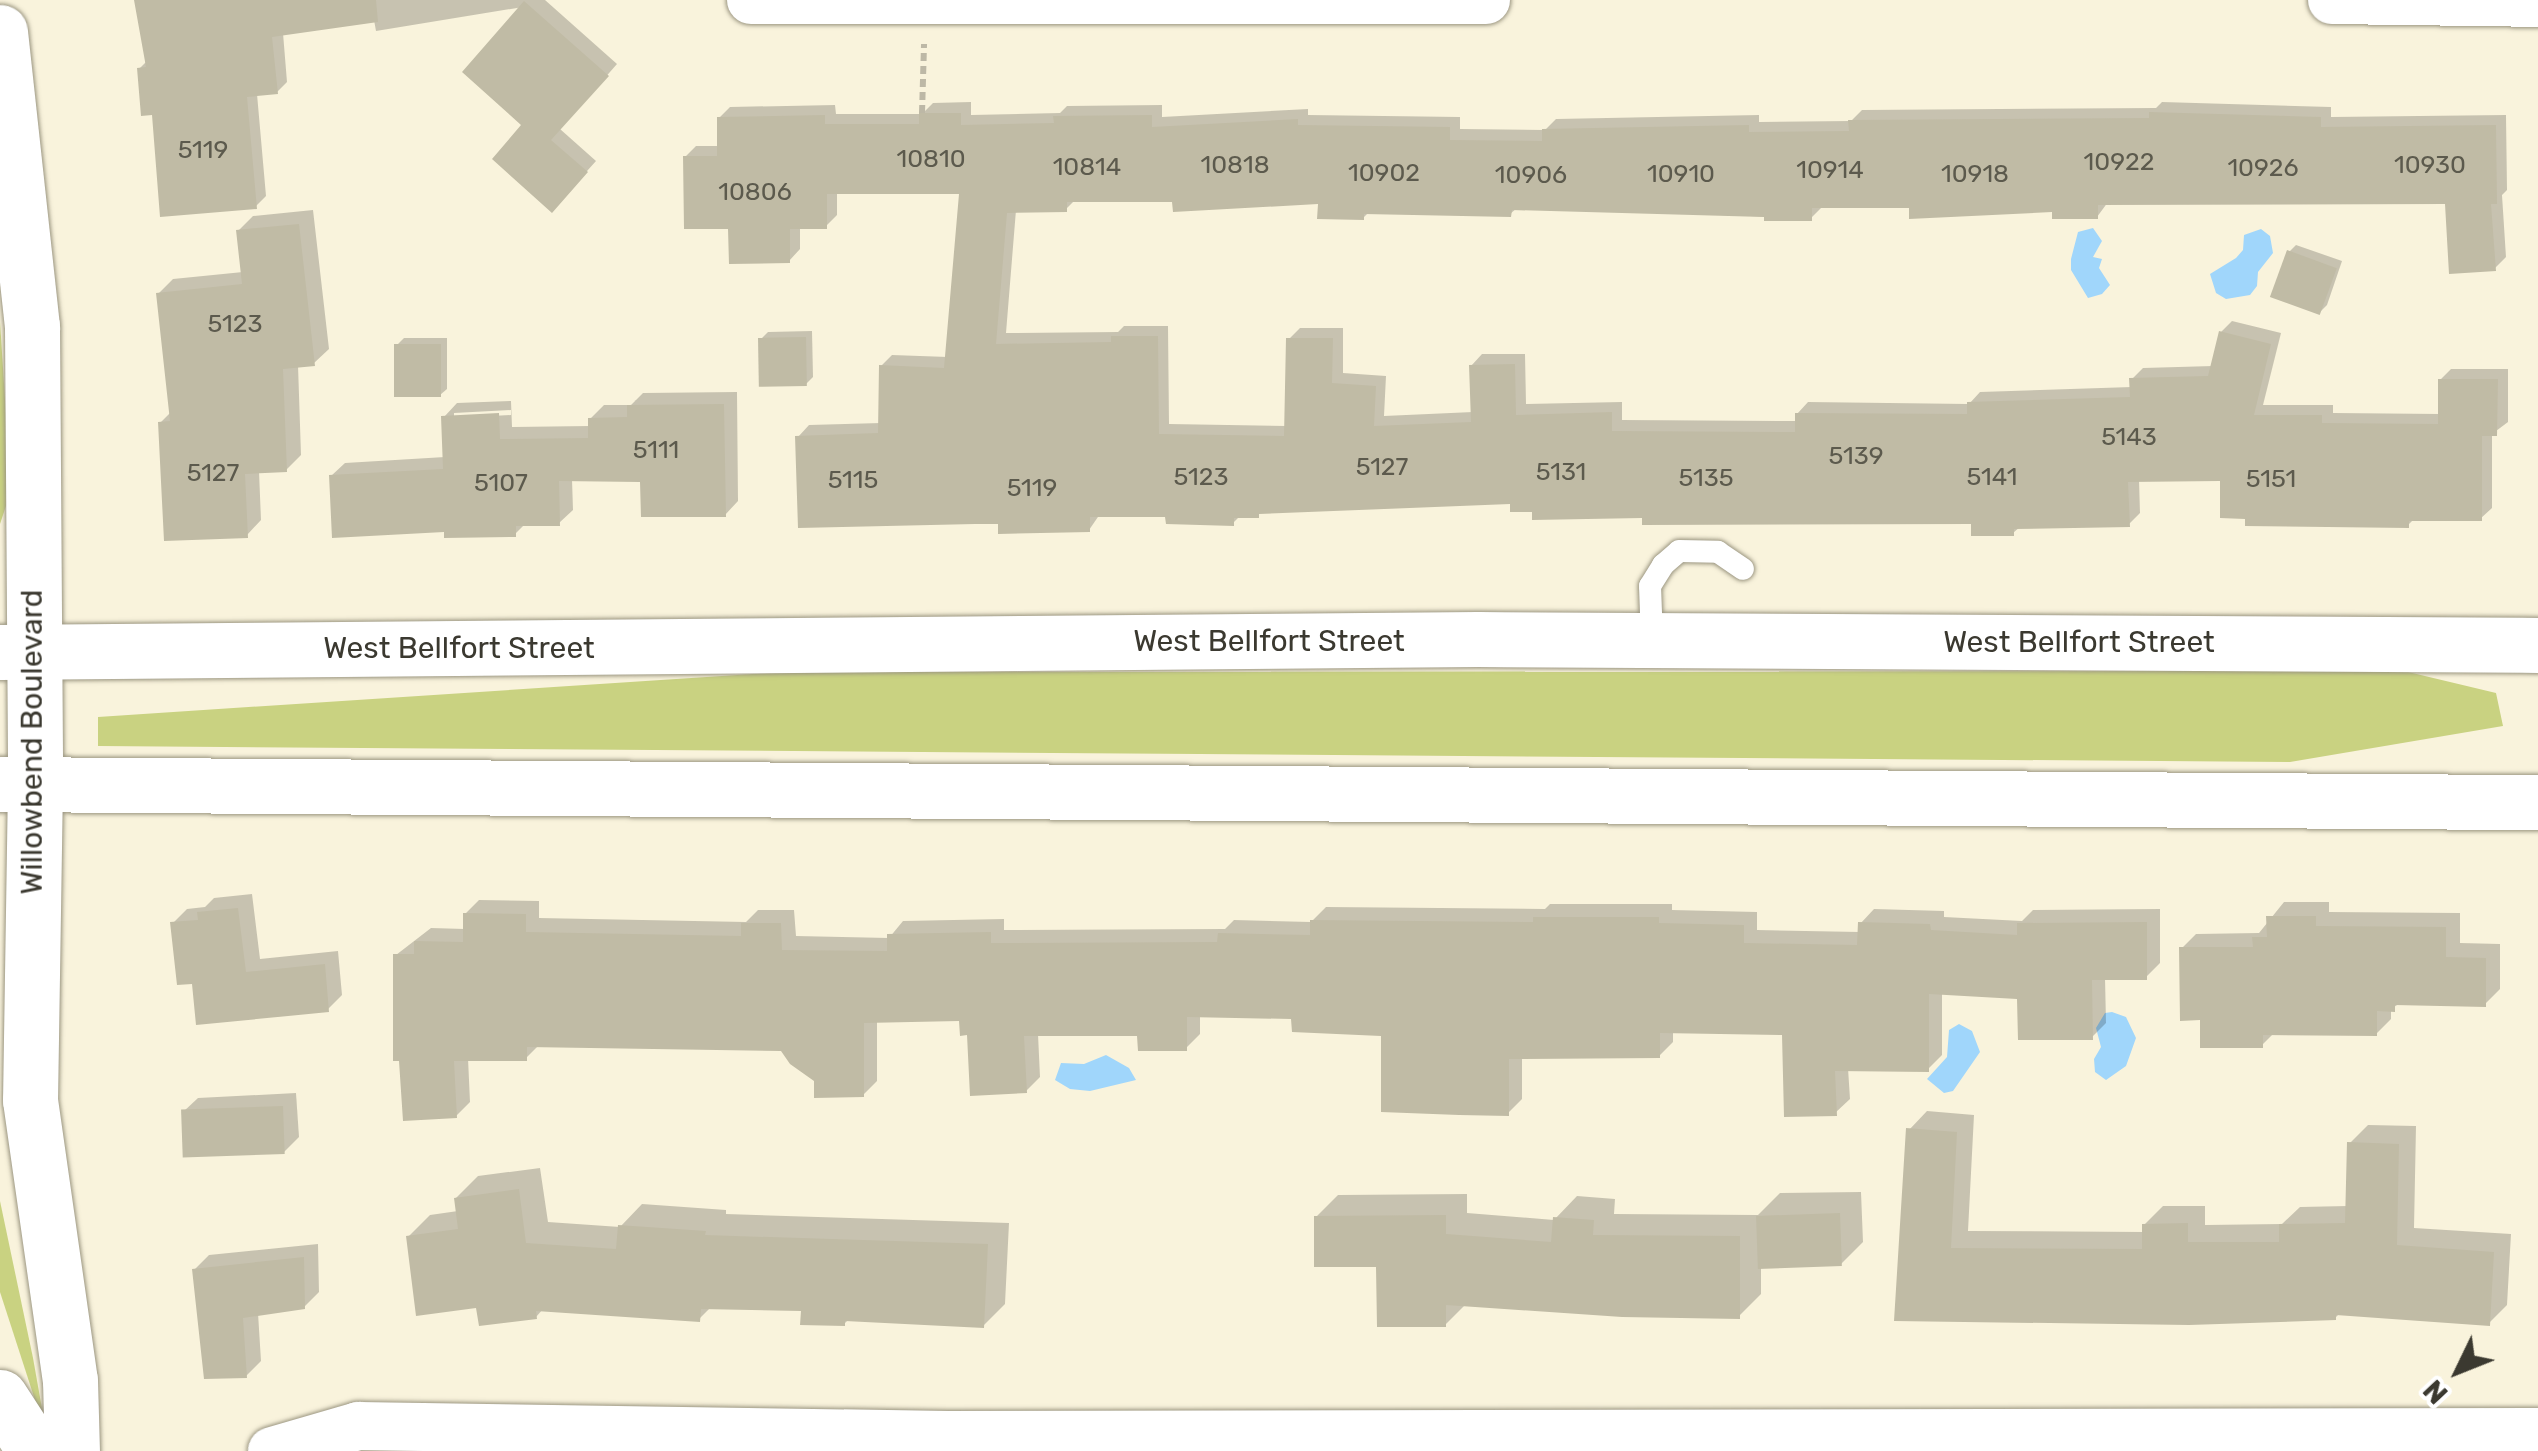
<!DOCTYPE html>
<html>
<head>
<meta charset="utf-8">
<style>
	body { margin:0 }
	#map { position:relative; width:2538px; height:1451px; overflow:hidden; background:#f9f3dc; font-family:Rubik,sans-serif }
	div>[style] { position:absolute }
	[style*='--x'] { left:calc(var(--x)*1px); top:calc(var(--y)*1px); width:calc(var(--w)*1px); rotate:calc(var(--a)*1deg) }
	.green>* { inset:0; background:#c9d281 }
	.water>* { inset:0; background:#a0d6fb }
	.shadow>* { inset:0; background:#0003 }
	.building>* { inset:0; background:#c0bba5; transform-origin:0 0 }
	.path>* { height:6px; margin-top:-3px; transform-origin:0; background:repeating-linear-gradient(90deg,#bdb8a6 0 8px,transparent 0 13px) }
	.roads { filter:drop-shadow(0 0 2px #9b9681) drop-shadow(0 0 2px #9b9681) }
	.lane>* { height:22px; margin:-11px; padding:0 11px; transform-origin:11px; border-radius:11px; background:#fff }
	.street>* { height:48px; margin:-24px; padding:0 24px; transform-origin:24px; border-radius:24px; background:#fff }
	.secondary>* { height:55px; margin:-27.5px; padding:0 27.5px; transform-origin:27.5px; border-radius:27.5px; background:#fff }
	span { translate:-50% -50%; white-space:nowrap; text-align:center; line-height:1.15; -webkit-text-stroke:9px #fff; paint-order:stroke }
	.number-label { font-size:25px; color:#5c5a4d }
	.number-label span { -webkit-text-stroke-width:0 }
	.street-label { font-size:30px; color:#3b3930 }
	.north { position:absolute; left:2408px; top:1321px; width:100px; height:100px; -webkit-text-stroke:8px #fff; paint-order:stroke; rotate:227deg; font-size:28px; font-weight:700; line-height:40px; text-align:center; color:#3b3930 }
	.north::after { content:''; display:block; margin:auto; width:35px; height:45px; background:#3b3930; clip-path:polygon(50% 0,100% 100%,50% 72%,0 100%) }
</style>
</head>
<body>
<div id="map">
	<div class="green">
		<div style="clip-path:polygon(0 322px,11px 491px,0 524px)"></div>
		<div style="clip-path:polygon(2404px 671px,2496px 693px,2503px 726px,2290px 762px,98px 746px,98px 717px,783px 672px)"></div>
		<div style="clip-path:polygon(0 1201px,33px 1358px,47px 1437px,0 1292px)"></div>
	</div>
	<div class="water">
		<div style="clip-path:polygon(2093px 228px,2102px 241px,2093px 257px,2102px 259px,2099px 268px,2110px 285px,2102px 294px,2088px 298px,2071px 270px,2071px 259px,2078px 232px)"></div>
		<div style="clip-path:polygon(2261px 229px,2270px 236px,2273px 253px,2258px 272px,2257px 286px,2250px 295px,2226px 299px,2216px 293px,2210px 274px,2236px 258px,2243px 250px,2244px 235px)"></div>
		<div style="clip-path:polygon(2112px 1012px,2126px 1017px,2136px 1038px,2126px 1066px,2106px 1080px,2095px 1072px,2094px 1059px,2101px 1047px,2096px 1028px,2105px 1013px)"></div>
		<div style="clip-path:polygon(1959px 1024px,1972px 1031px,1980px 1052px,1953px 1091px,1944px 1093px,1927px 1079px,1947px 1057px,1949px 1030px)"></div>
		<div style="clip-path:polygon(1106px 1055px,1129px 1068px,1136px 1080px,1090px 1091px,1070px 1089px,1055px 1080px,1061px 1063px,1084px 1064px)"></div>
	</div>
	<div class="shadow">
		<div style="clip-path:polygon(136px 0,545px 0,617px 64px,560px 129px,596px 161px,562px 199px,525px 125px,523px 7px,376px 31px,374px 20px,283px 33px,287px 82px,277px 92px,257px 94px,266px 196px,256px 206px,154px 112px,139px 69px,147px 61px)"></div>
		<div style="clip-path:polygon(971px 102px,971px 115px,1060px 113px,1067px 106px,1162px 105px,1162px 117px,1308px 109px,1308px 115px,1460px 117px,1460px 129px,1545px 130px,1556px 119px,1759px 115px,1759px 122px,1851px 121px,1862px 110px,2156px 108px,2162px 102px,2331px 107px,2331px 117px,2506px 115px,2507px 190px,2502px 195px,2506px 257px,2495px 268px,2447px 202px,2108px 202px,2097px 217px,2055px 210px,1823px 206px,1811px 218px,1517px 208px,1510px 214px,1369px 212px,1363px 218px,1320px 201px,1075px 200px,1066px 209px,1016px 210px,1006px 333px,1118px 332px,1124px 326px,1168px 326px,1169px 424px,1287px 426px,1289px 339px,1300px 328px,1343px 328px,1343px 373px,1386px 376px,1384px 416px,1473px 412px,1471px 366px,1482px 354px,1525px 354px,1526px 404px,1622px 402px,1622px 420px,1797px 421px,1797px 414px,1808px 402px,1969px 404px,1980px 392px,2132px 387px,2132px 379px,2143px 368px,2213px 366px,2221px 332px,2232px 321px,2281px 333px,2263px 405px,2333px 405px,2333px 413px,2441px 414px,2440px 380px,2451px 369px,2508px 369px,2508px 422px,2492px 434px,2492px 508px,2480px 519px,2414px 519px,2408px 525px,2247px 516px,2223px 478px,2139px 479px,2140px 513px,2129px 524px,2021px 526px,2013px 533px,1973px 522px,1644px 515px,1534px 510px,1512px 502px,1263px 511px,1241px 515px,1233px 523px,1168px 515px,1100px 514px,1089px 530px,1000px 522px,798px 437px,809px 425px,881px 423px,881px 366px,892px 355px,948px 357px,962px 192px,837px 191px,837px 215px,826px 226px,800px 227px,800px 249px,789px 261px,731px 226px,685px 157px,696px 146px,719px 146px,719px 118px,730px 107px,835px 105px,836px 114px,922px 114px,933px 103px)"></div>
		<div style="clip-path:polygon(313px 210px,329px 349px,314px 363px,298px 365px,301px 455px,286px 470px,259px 471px,261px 520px,247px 535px,160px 423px,171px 412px,158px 294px,173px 279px,243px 272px,238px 231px,253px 216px)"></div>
		<div style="clip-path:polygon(2296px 245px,2342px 261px,2327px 305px,2320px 312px,2289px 252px)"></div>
		<div style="clip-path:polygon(812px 331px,813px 377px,806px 384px,761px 339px,768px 332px)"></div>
		<div style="clip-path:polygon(404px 338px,447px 338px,447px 389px,440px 395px,397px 345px)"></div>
		<div style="clip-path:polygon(evenodd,737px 392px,738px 501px,725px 515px,642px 480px,572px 479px,573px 510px,559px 523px,525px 524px,515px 534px,447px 530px,331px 476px,345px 463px,445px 457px,444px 417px,457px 403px,511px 401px,512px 427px,590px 426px,590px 419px,604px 405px,631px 405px,643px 393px,737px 392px,511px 410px,511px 415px,454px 418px,454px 413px,511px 410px)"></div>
		<div style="clip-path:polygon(252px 894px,260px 959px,338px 951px,342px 995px,328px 1009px,194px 981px,173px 923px,187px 909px,205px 907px,214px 898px)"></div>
		<div style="clip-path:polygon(479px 900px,539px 901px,539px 918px,746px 922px,758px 910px,794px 910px,796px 936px,889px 938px,903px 921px,1004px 919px,1004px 930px,1225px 929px,1234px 920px,1311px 922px,1326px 907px,1545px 909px,1550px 904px,1672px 904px,1672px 910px,1757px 912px,1757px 930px,1860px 932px,1860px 924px,1874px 909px,1944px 911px,1944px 917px,2022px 921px,2033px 910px,2160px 909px,2160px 963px,2146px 977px,2105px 977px,2106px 1023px,2092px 1037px,2020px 996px,1942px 992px,1942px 1055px,1928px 1069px,1848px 1068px,1850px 1099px,1835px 1113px,1784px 1032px,1673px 1031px,1673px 1042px,1659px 1056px,1522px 1056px,1522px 1099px,1508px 1113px,1384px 1034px,1294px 1017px,1200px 1015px,1200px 1034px,1186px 1048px,1140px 1034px,1038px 1034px,1040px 1077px,1026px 1091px,969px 1033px,962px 1018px,877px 1020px,877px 1081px,863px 1095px,782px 1049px,539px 1045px,526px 1058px,468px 1058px,470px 1102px,456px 1116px,396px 955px,431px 928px,465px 929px,465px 914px)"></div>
		<div style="clip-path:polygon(2284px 902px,2329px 902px,2329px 912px,2460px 913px,2460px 943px,2500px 944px,2500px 989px,2485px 1004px,2400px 1003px,2391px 1009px,2391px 1019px,2376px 1034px,2274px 1033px,2262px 1045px,2202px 1018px,2182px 948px,2196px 934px,2259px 933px)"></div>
		<div style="clip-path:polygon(296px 1093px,299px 1137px,284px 1152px,183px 1112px,198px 1098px)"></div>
		<div style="clip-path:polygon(1927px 1111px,1974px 1115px,1968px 1231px,2145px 1232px,2144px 1225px,2163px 1206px,2205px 1206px,2205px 1225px,2282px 1224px,2300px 1207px,2348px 1206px,2350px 1143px,2368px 1125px,2416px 1126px,2414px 1228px,2511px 1234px,2507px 1305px,2489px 1323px,2340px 1313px,2335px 1318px,1897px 1318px,1909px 1130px)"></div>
		<div style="clip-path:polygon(540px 1168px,548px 1222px,620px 1227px,642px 1204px,726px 1210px,726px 1214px,1009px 1223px,1005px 1304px,983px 1326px,850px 1318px,844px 1324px,803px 1308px,711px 1307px,699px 1319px,543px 1309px,536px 1317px,478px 1305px,408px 1237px,430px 1215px,458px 1211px,456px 1198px,478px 1176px)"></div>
		<div style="clip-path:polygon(1861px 1192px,1863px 1242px,1841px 1264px,1761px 1264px,1761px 1294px,1739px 1316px,1466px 1304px,1445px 1325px,1316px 1217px,1338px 1195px,1467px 1194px,1467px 1213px,1554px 1220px,1577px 1196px,1615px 1199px,1614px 1214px,1758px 1215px,1780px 1193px)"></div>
		<div style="clip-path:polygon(318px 1244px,319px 1292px,304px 1307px,258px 1313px,261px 1361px,246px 1376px,194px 1270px,209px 1255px)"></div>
	</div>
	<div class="building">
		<div style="clip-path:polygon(134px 0,376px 0,378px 22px,272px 37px,278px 94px,247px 97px,257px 209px,160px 217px,152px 115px,141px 116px,137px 68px,146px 67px)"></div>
		<div style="clip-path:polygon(524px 1px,609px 76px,551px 140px,588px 172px,552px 213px,492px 159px,521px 125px,462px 72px)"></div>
		<div style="clip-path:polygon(2149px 112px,2321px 117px,2321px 127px,2496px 125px,2497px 204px,2491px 204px,2496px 271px,2449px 274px,2445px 204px,2098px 205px,2098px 219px,2052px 219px,2052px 212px,1909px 219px,1909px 208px,1812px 208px,1812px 221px,1764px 221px,1764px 217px,1512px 210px,1511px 217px,1364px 214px,1364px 220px,1317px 219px,1318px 204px,1173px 212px,1172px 202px,1067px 202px,1067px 212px,1007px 213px,996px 344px,1111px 342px,1111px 336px,1158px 336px,1159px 434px,1284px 436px,1286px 338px,1333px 338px,1332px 383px,1376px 386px,1374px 426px,1471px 422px,1469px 365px,1515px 364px,1516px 415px,1612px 412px,1612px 431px,1795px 432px,1795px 413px,1967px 414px,1967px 402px,2130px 397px,2129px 378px,2208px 376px,2219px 331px,2271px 344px,2254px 415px,2322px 415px,2322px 423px,2438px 424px,2438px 379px,2498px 379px,2497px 436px,2482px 436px,2482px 521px,2409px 521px,2409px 528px,2245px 526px,2245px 519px,2220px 518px,2220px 481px,2128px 482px,2130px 527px,2014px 529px,2014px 536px,1971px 536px,1971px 524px,1642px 525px,1642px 518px,1532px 520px,1532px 512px,1510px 512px,1510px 504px,1259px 514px,1259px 518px,1234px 518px,1234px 526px,1166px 524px,1165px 517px,1090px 517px,1090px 532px,998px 534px,998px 524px,975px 524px,798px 528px,795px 436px,878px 433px,879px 365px,944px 368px,959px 194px,827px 194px,827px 229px,790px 229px,790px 263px,729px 264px,728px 229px,684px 229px,683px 156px,717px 156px,717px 117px,825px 115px,825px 124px,919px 124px,919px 113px,961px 113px,961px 125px,1054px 123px,1053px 116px,1152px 115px,1152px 127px,1298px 119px,1298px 125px,1450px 127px,1450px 140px,1542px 141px,1542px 129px,1749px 125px,1749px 132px,1849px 131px,1848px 120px,2149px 118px)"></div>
		<div style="clip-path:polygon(299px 224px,315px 366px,283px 369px,287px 472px,245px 474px,248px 538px,164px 541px,158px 422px,170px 421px,156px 293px,242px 284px,236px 230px)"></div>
		<div style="left:2287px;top:250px;width:53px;height:50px;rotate:20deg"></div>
		<div style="left:806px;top:337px;width:49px;height:48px;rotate:89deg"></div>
		<div style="left:394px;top:344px;width:47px;height:53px"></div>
		<div style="clip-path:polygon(724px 404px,726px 517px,641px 517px,640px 482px,559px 481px,560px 526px,516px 526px,516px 537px,444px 538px,444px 532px,332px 538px,329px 475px,443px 469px,441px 416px,499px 413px,500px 439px,588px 438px,588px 418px,627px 417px,627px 405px)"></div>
		<div style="clip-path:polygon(238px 908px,246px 972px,325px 964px,329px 1012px,196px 1025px,192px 984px,177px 985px,170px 922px,198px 920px,197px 912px)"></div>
		<div style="clip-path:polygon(463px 913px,526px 914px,526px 932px,741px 936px,741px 923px,781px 923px,782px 950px,887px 951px,887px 934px,991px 932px,991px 943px,1217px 942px,1218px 933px,1310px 935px,1310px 920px,1533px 922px,1533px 917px,1659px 917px,1659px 923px,1744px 925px,1744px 943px,1857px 945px,1858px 922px,1930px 924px,1931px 930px,2017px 935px,2017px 923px,2147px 922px,2147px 980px,2092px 980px,2093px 1040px,2018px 1040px,2017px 999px,1929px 994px,1929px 1072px,1835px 1071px,1837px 1116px,1784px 1117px,1782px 1035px,1660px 1033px,1660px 1058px,1509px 1059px,1509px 1116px,1459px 1115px,1381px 1112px,1381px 1036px,1292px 1032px,1291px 1019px,1187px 1017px,1187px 1051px,1138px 1051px,1137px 1036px,1024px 1036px,1027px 1093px,970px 1096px,967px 1035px,960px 1036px,959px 1021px,864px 1023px,864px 1097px,814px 1098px,814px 1081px,790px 1064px,781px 1051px,527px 1047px,527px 1061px,454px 1061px,457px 1118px,403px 1121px,399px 1061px,393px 1061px,393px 954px,414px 954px,414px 941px,463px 942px)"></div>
		<div style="clip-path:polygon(2266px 916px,2316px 916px,2316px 926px,2446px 927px,2446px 957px,2486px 958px,2486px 1007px,2395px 1005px,2395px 1012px,2377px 1011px,2377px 1036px,2263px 1035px,2263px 1048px,2200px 1048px,2200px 1020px,2180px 1021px,2179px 947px,2253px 947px,2252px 937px,2267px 937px)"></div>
		<div style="left:283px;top:1106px;width:48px;height:102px;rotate:88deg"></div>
		<div style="clip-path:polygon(1906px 1128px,1957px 1132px,1951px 1248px,2142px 1249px,2142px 1224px,2188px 1223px,2188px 1242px,2279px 1242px,2279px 1224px,2345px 1223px,2347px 1142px,2399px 1144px,2397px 1245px,2494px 1252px,2490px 1326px,2336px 1315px,2336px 1320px,2189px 1325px,1894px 1321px)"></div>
		<div style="clip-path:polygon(519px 1189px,526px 1243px,616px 1249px,618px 1225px,706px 1231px,705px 1235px,988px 1244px,984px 1328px,845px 1321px,845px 1326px,800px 1325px,801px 1311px,701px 1309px,700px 1322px,536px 1311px,537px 1319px,479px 1326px,476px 1308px,416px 1316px,406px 1236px,458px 1229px,454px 1198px)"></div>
		<div style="left:1840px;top:1213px;width:53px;height:84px;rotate:88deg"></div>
		<div style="clip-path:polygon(1446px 1215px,1446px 1234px,1551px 1242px,1553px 1217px,1594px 1220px,1593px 1235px,1740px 1236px,1740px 1319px,1622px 1317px,1446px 1305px,1446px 1327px,1377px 1327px,1376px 1267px,1314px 1267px,1314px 1216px)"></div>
		<div style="clip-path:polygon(304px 1257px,305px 1309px,243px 1318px,247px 1378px,204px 1379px,192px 1269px)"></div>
	</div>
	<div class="path">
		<div style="--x:922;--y:113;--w:69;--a:-88.3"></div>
	</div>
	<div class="roads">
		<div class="lane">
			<div style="--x:1652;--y:640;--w:54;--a:-92.1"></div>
			<div style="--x:1650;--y:586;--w:25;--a:-58"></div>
			<div style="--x:1663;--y:565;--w:21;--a:-41"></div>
			<div style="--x:1679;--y:551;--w:39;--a:1"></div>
			<div style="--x:1718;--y:552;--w:30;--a:34"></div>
		</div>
		<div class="street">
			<div style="--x:751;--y:0;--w:735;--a:0"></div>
			<div style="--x:2332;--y:0;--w:206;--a:0.8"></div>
			<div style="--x:272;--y:1451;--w:90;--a:-16.2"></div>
			<div style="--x:358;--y:1426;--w:590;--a:0.87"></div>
			<div style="--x:948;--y:1435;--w:1590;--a:-0.11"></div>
		</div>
		<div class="secondary">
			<div style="--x:0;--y:32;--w:296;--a:83.8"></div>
			<div style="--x:32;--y:326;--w:458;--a:89.6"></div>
			<div style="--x:35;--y:784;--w:316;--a:90.9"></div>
			<div style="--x:30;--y:1100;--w:283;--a:81.9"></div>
			<div style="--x:70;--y:1380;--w:71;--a:88.4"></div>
			<div style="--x:0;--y:652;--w:1478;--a:-0.5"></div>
			<div style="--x:1478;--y:639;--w:1060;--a:0.32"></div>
			<div style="--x:0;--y:784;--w:2538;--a:0.41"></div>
			<div style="--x:0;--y:1397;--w:64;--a:57.1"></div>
		</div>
	</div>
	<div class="number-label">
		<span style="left:203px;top:150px">5119</span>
		<span style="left:931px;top:159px">10810</span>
		<span style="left:2119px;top:162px">10922</span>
		<span style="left:1235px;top:165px">10818</span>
		<span style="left:2430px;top:165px">10930</span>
		<span style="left:1087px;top:167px">10814</span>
		<span style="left:2263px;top:168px">10926</span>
		<span style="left:1830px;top:170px">10914</span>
		<span style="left:1384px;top:173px">10902</span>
		<span style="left:1681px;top:174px">10910</span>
		<span style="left:1975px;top:174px">10918</span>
		<span style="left:1531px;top:175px">10906</span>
		<span style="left:755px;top:192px">10806</span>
		<span style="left:235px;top:324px">5123</span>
		<span style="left:2129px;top:437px">5143</span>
		<span style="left:656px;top:450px">5111</span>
		<span style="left:1856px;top:456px">5139</span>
		<span style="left:1382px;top:467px">5127</span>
		<span style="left:1561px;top:472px">5131</span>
		<span style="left:213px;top:473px">5127</span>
		<span style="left:1201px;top:477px">5123</span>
		<span style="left:1992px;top:477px">5141</span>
		<span style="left:1706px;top:478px">5135</span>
		<span style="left:2271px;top:479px">5151</span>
		<span style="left:853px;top:480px">5115</span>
		<span style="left:501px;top:483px">5107</span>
		<span style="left:1032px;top:488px">5119</span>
	</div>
	<div class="street-label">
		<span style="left:1269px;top:641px">West Bellfort Street</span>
		<span style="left:2079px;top:642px">West Bellfort Street</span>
		<span style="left:459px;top:648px">West Bellfort Street</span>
		<span style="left:32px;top:742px;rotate:-90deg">Willowbend Boulevard</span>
	</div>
	<div class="north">N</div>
</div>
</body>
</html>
